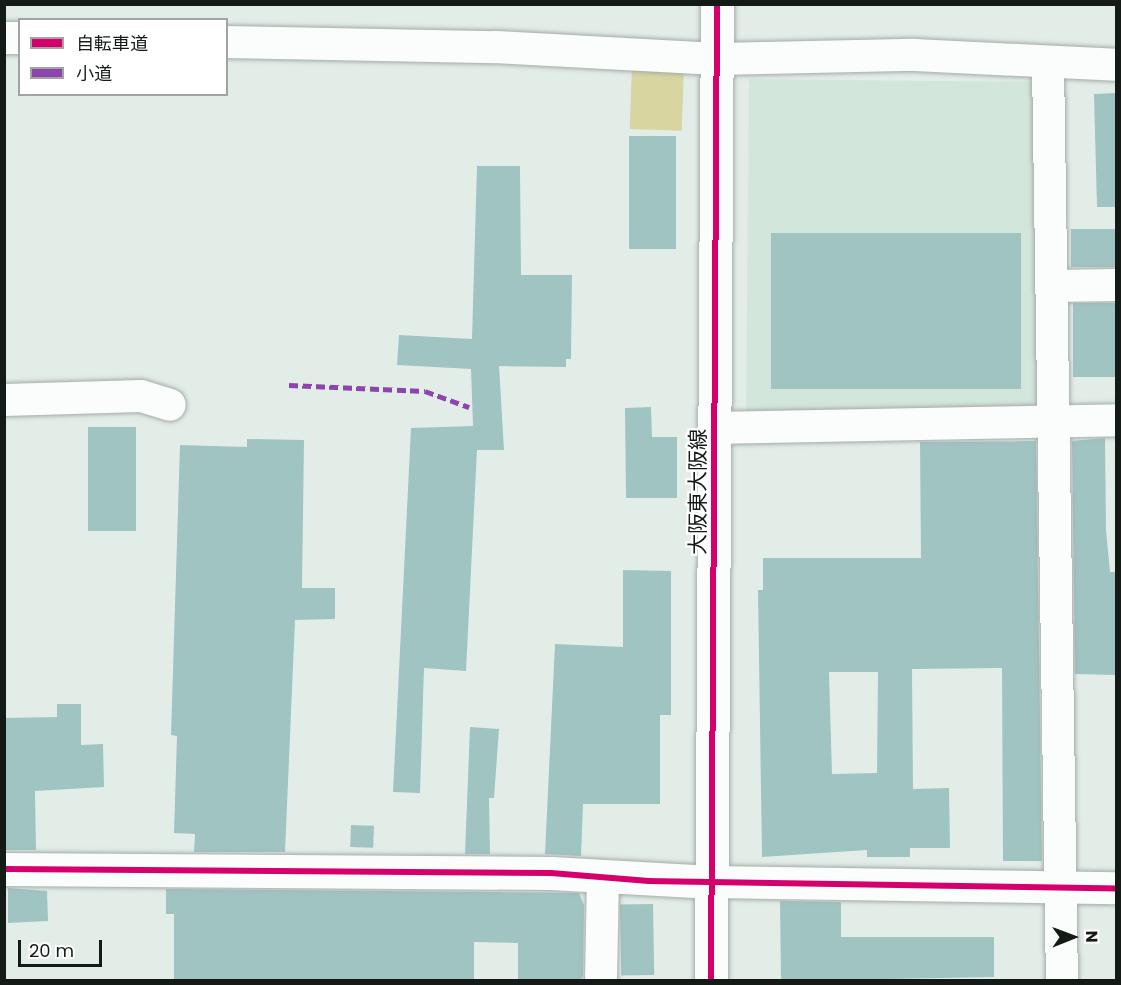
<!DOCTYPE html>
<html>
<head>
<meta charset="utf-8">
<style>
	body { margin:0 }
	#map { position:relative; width:1121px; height:985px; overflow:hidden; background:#e3ede8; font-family:Poppins,"Noto Sans JP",sans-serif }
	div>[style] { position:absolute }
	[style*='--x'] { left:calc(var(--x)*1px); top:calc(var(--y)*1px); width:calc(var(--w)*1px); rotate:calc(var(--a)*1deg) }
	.built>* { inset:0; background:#d3e6dc }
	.green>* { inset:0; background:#d8d5a1; transform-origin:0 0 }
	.building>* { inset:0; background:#a0c4c2; transform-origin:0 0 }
	.roads { filter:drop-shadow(0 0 2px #a4aca8) drop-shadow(0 0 2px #a4aca8) }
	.minor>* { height:32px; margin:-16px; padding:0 16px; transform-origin:16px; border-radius:16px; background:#fbfcfc }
	.tertiary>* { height:33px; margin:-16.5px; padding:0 16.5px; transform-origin:16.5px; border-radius:16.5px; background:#fbfcfc }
	.primary>* { height:33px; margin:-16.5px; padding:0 16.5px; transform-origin:16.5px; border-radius:16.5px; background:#fbfcfc }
	.quiet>* { height:4.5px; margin-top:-2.25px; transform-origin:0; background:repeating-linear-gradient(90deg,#8e44ad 0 9px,transparent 0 13.5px) }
	.cycleway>* { height:6px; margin:-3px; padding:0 3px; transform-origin:3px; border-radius:3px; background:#d6006c }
	span { translate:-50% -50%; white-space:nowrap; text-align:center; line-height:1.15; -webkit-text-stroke:4.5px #fff; paint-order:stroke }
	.street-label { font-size:21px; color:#141b17 }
	.frame { position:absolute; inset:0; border:6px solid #141b17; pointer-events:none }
	.legend { position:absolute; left:18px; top:18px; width:210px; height:78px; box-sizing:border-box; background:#fff; border:2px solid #a1a4a2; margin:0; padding:8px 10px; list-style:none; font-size:18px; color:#141b17 }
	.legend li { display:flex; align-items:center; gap:12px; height:30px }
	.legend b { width:30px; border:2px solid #a1a4a2 }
	.north { position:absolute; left:1043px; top:907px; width:60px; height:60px; -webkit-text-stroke:4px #fff; paint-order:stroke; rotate:89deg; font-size:16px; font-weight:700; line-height:24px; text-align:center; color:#141b17 }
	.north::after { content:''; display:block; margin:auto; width:21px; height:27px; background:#141b17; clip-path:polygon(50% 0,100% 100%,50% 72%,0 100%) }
	.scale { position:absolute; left:18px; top:940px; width:84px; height:27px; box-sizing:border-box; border:3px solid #141b17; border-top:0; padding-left:8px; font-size:18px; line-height:21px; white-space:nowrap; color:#141b17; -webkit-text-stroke:4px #fff; paint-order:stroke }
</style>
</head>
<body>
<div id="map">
	<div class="built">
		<div style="clip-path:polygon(749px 79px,1033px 82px,1041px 400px,1029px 411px,746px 414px)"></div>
	</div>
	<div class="green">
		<div style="left:632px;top:64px;width:52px;height:65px;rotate:2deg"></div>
	</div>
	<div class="building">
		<div style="clip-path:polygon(1116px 93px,1116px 207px,1097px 207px,1094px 94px)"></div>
		<div style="left:629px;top:136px;width:47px;height:113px"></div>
		<div style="clip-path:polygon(477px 166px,520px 166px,521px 275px,572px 275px,571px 359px,566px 359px,566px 367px,499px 366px,504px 450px,477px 450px,466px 671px,424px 668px,420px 793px,393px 792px,411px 428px,473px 426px,471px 369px,397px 365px,399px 335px,472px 339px)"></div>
		<div style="left:1116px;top:229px;width:38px;height:45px;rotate:90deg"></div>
		<div style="left:771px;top:233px;width:250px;height:156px"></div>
		<div style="left:1116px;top:303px;width:74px;height:43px;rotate:90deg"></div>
		<div style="clip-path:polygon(651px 407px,652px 437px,677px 437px,677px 498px,626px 498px,625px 408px)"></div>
		<div style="left:88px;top:427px;width:48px;height:104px"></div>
		<div style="clip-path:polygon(1105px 438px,1106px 530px,1110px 572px,1116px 572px,1116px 675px,1075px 674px,1072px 441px)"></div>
		<div style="clip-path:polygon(247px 439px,304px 440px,302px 588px,335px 588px,335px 619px,295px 620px,285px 852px,194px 852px,195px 834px,174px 833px,177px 736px,171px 735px,180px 445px,247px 447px)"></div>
		<div style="clip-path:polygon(evenodd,1036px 441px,1042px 861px,1003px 861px,1002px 668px,912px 669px,913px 789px,949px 788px,950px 848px,910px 848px,910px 857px,867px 857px,867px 850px,762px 857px,758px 590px,763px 590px,763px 558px,921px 558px,920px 442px,1036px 441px,829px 672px,878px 672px,877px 773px,832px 774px,829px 672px)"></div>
		<div style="clip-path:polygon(623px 570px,671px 571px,671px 715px,660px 715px,660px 804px,583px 804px,581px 856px,545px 854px,555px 644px,623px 647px)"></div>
		<div style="clip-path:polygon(57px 704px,81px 704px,81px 745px,103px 744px,104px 787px,35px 791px,36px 850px,4px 850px,4px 718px,57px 717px)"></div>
		<div style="clip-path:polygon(470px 727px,499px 729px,494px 798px,489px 798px,490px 854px,465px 854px)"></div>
		<div style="left:351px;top:825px;width:23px;height:22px;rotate:2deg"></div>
		<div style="clip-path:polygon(8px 888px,47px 891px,48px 921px,8px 923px)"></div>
		<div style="clip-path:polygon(166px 889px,579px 893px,584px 905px,583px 976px,580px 981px,518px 981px,518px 943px,474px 942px,474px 981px,174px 981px,174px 914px,166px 914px)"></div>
		<div style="clip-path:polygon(780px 901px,841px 902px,841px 937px,994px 937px,994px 977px,781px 981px)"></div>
		<div style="left:653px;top:904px;width:71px;height:33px;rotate:89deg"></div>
	</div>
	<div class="roads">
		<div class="minor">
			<div style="--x:4;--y:38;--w:16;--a:0"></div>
			<div style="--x:226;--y:42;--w:270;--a:1.1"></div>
			<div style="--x:496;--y:47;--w:221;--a:3.1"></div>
			<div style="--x:717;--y:59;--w:198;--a:-1.2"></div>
			<div style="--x:915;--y:55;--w:201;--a:2.8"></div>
			<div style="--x:1048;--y:63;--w:917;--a:89.13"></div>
			<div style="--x:1053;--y:286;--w:63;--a:-0.9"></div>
			<div style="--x:4;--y:400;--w:137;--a:-1.7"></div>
			<div style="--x:141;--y:396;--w:30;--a:17"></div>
			<div style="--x:715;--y:428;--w:401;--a:-1.1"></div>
			<div style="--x:712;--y:882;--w:404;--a:0.9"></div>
			<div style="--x:601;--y:980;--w:103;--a:-88.9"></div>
		</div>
		<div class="tertiary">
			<div style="--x:4;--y:869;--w:547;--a:0.42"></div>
			<div style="--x:551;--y:873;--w:161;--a:3.2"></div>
		</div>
		<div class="primary">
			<div style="--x:711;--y:980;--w:976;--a:-89.65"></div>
		</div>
	</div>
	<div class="quiet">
		<div style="--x:289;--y:385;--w:136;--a:2.5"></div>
		<div style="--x:425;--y:391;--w:47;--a:20"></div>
	</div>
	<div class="cycleway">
		<div style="--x:4;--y:869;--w:547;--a:0.42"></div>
		<div style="--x:551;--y:873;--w:98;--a:4.7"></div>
		<div style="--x:649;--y:881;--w:467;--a:0.9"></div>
		<div style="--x:711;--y:980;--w:976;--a:-89.65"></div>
	</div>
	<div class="street-label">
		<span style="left:698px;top:492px;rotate:-90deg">大阪東大阪線</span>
	</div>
	<div class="frame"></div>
	<ul class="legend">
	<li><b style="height:8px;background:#d6006c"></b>自転車道</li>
	<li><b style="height:8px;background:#8e44ad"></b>小道</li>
	</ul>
	<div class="north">N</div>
	<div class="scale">20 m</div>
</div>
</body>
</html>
